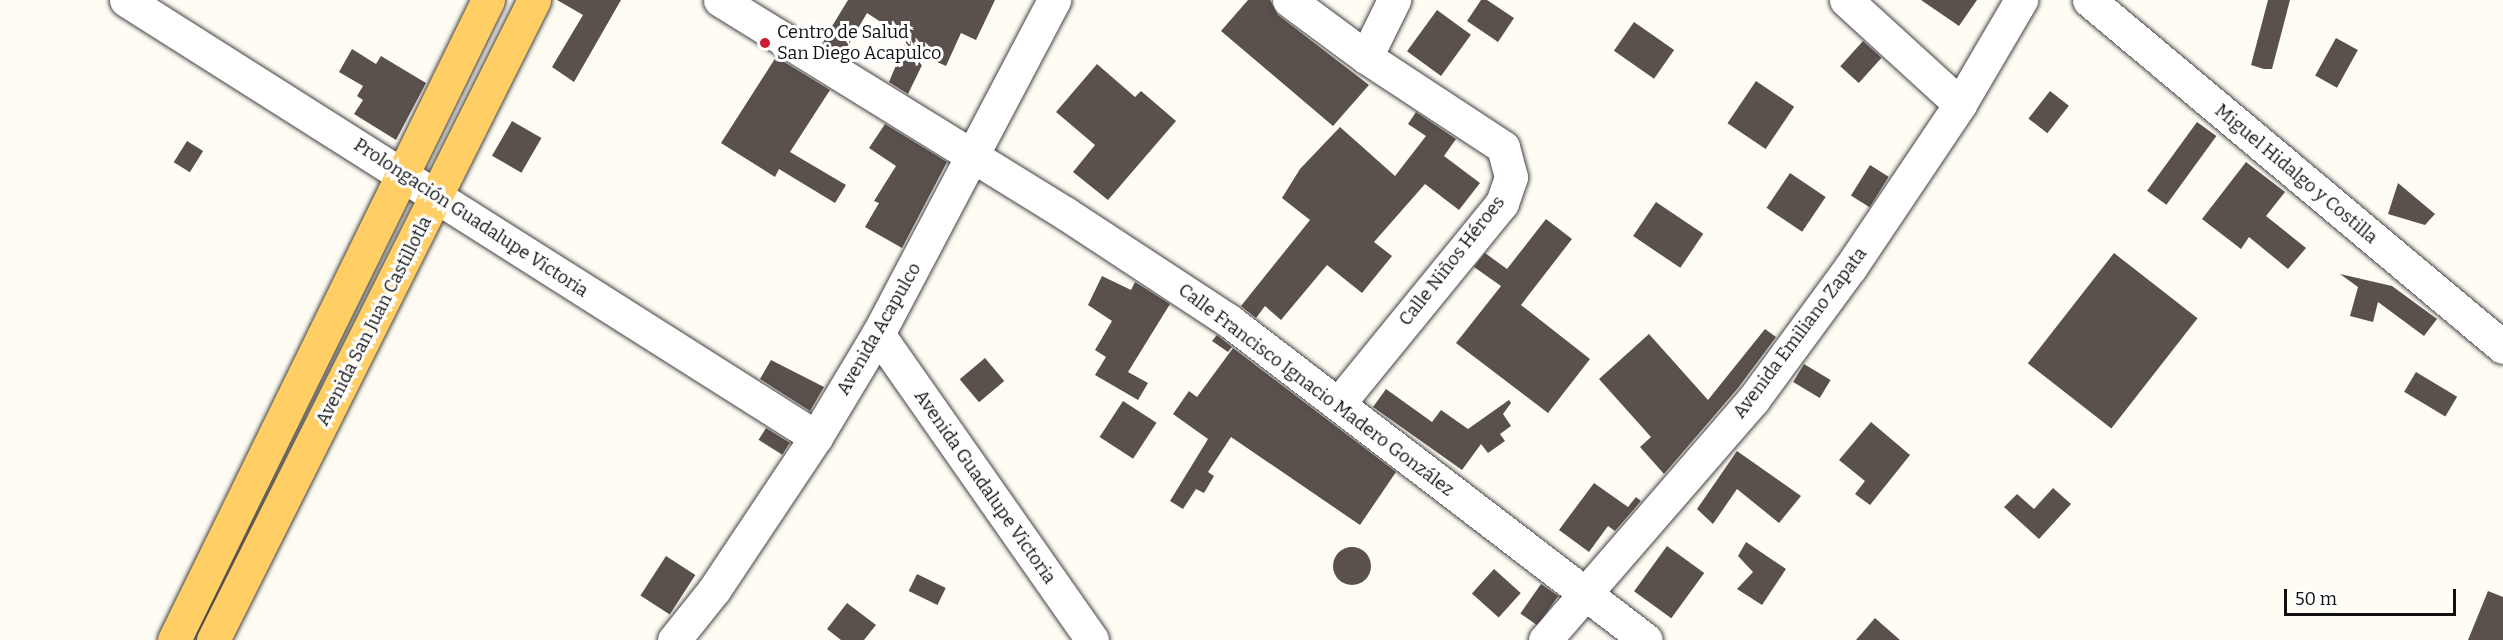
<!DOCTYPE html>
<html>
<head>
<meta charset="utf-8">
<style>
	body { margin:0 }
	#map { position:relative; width:2503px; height:640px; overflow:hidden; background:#fffcf4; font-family:Bitter,serif }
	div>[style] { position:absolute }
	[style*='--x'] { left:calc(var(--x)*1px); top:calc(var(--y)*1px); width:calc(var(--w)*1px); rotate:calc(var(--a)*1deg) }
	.building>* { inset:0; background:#5a504c; transform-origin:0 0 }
	.round { border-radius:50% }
	.roads { filter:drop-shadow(0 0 2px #434343) drop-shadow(0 0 2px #434343) }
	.minor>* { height:33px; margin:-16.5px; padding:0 16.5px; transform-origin:16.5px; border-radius:16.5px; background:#fff }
	.major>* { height:33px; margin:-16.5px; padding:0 16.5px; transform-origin:16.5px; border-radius:16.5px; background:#ffce64 }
	.dots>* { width:16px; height:16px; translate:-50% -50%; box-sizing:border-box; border:3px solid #fff; border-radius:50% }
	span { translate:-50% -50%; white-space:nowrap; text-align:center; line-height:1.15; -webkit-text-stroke:6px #fff; paint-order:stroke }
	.poi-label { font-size:18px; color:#101010 }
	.left { translate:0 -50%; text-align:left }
	.street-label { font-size:18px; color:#101010 }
	.scale { position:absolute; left:2284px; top:589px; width:172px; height:27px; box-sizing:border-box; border:3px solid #101010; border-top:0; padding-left:8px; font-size:18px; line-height:21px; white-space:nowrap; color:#101010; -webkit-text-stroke:4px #fff; paint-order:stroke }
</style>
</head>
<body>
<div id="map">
	<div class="building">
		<div style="clip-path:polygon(557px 0,621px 0,574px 82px,552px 67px,583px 15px)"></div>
		<div style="clip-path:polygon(848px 0,995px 0,976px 40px,961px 33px,946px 66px,926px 57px,908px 94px,889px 82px,907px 39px,867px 13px,843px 54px,823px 41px)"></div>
		<div style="clip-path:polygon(1248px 0,1270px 0,1278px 15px,1369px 85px,1333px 126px,1221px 31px)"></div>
		<div style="clip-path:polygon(1481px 0,1487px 0,1514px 18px,1498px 42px,1467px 21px)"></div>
		<div style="clip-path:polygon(1921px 0,1977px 0,1959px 26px)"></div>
		<div style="clip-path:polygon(2268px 0,2290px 0,2272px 69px,2264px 69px,2251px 65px)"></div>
		<div style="left:1437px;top:10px;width:42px;height:51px;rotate:36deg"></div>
		<div style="left:1634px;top:22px;width:49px;height:35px;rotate:35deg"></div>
		<div style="left:2336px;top:38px;width:25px;height:43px;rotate:29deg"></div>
		<div style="left:1863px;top:41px;width:25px;height:34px;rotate:42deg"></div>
		<div style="clip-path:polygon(352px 49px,376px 64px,381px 56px,426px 83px,396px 140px,354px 114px,363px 100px,357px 96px,363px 86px,339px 72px)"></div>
		<div style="clip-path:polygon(776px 57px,830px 90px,790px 152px,846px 185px,835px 203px,779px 169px,775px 177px,721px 143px)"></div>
		<div style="clip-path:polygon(1097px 64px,1135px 97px,1141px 91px,1176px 121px,1108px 200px,1073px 172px,1095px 145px,1056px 112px)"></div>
		<div style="left:1756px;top:81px;width:46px;height:51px;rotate:34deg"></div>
		<div style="left:2050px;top:91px;width:24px;height:35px;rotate:38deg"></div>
		<div style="clip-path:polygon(1416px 112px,1456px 139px,1444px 156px,1480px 183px,1459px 210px,1425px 184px,1374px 242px,1392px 256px,1362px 293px,1327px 265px,1281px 320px,1265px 306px,1256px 318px,1241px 306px,1310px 220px,1282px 198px,1300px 169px,1340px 127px,1395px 176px,1426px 136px,1408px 124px)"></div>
		<div style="left:512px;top:121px;width:34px;height:40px;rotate:30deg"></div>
		<div style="left:2197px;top:122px;width:24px;height:85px;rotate:36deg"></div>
		<div style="clip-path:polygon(885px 124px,947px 162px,902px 248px,865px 227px,879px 203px,874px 201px,896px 166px,869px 148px)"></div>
		<div style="left:187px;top:141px;width:19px;height:25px;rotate:32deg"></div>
		<div style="clip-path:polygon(2246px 162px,2285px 192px,2266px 216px,2306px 248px,2288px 269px,2249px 237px,2241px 249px,2202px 219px)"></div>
		<div style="left:1870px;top:165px;width:22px;height:36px;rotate:32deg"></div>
		<div style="left:1790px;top:173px;width:43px;height:42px;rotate:34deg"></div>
		<div style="clip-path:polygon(2398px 183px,2435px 214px,2425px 225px,2388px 214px)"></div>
		<div style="left:1656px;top:202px;width:57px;height:41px;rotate:34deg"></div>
		<div style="clip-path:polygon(1546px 219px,1572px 239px,1521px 305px,1590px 359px,1548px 413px,1456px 343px,1501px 286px,1474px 267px,1485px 253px,1507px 269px)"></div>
		<div style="left:2114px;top:253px;width:106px;height:140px;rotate:38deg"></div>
		<div style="clip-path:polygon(2340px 274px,2392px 286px,2437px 319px,2424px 336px,2378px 302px,2373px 322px,2350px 316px,2358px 287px)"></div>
		<div style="clip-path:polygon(1102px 276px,1131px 290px,1135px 282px,1170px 304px,1128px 372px,1148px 383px,1138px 400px,1095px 375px,1106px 357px,1095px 350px,1112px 321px,1088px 305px)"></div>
		<div style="clip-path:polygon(1765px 329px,1776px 337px,1738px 388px,1664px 474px,1640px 447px,1651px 437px,1599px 379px,1649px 334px,1708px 400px)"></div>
		<div style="clip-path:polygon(1217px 335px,1232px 347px,1228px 352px,1212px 341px)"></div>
		<div style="clip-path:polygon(1233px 348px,1396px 472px,1360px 525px,1231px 437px,1208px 472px,1214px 476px,1204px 493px,1196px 489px,1183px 509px,1170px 501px,1208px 439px,1173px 414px,1189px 391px,1197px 397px)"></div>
		<div style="left:985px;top:358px;width:30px;height:33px;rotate:50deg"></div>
		<div style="clip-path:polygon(771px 360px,824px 387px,810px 411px,760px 379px)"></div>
		<div style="left:1804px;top:364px;width:31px;height:21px;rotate:31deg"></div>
		<div style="left:2416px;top:372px;width:48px;height:23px;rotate:31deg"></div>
		<div style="clip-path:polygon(1386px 389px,1432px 422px,1441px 410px,1468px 429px,1509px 400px,1511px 403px,1503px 414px,1511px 426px,1500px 434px,1505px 441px,1488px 453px,1481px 444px,1462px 470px,1373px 407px)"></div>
		<div style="left:1123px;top:401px;width:40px;height:43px;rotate:33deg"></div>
		<div style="clip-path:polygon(1871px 422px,1910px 455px,1870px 505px,1855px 494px,1865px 481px,1839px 460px)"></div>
		<div style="left:766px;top:428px;width:28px;height:14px;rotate:32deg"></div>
		<div style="clip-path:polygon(1737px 451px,1801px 496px,1779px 523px,1737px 489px,1713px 524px,1697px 509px)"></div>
		<div style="clip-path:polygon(1594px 483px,1628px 507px,1636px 497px,1641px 501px,1615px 531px,1608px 526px,1589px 552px,1559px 530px)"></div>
		<div style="clip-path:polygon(2053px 488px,2071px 504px,2039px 539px,2004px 507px,2017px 494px,2034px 509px)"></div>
		<div style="clip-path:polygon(1746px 542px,1786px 569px,1762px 605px,1737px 589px,1753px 572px,1738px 556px)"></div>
		<div style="left:1667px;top:546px;width:46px;height:56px;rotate:36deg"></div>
		<div class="round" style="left:1333px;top:547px;width:38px;height:38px"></div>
		<div style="left:666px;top:556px;width:35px;height:47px;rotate:33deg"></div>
		<div style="left:1494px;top:569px;width:36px;height:33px;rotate:42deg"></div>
		<div style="left:917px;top:574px;width:32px;height:19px;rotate:26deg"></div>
		<div style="left:1541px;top:584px;width:21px;height:36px;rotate:35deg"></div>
		<div style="clip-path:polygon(2488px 591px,2503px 597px,2503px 640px,2468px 640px)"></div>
		<div style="clip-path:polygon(847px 603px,876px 625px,864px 640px,841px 640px,827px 629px)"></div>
		<div style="clip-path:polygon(1875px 618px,1900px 640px,1856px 640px)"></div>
	</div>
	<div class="roads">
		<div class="minor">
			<div style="--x:126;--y:0;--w:817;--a:32.35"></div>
			<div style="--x:720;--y:0;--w:405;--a:31.7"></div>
			<div style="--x:1065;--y:213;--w:195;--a:33.3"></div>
			<div style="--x:1228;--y:320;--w:526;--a:37.44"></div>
			<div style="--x:1289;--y:0;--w:96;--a:36.5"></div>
			<div style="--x:1366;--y:57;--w:164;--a:33.3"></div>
			<div style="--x:1503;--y:147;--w:31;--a:75"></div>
			<div style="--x:1511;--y:177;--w:28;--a:109"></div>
			<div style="--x:1502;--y:203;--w:259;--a:129.2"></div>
			<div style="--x:1846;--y:0;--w:154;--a:42.4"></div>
			<div style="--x:2089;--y:0;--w:540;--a:39.97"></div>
			<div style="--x:1366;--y:57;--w:64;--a:-63.8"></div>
			<div style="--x:878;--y:334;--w:373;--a:55"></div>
			<div style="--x:674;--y:640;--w:64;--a:-51.3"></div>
			<div style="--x:714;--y:590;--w:184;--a:-56.3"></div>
			<div style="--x:816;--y:437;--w:120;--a:-59"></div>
			<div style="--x:878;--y:334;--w:378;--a:-62.2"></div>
			<div style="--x:1545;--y:640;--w:318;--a:-49.1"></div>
			<div style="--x:1753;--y:400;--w:164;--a:-53.7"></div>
			<div style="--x:1850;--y:268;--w:197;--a:-56.1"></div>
			<div style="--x:1960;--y:104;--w:121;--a:-59.6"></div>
		</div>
		<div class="major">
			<div style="--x:174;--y:640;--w:713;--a:-63.87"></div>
			<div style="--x:213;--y:640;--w:716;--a:-63.36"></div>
		</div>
	</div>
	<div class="dots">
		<div style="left:765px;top:43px;background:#cc1d31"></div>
	</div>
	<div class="poi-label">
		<span class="left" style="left:777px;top:43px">Centro de Salud<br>San Diego Acapulco</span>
	</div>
	<div class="street-label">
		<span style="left:2296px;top:174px;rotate:40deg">Miguel Hidalgo y Costilla</span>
		<span style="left:471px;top:218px;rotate:33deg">Prolongación Guadalupe Victoria</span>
		<span style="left:1452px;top:261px;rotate:-52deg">Calle Niños Héroes</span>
		<span style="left:374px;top:321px;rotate:-63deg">Avenida San Juan Castillotla</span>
		<span style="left:879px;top:329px;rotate:-60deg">Avenida Acapulco</span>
		<span style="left:1800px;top:333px;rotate:-53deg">Avenida Emiliano Zapata</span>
		<span style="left:1316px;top:390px;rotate:37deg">Calle Francisco Ignacio Madero González</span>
		<span style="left:985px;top:487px;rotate:55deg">Avenida Guadalupe Victoria</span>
	</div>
	<div class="scale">50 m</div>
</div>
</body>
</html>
